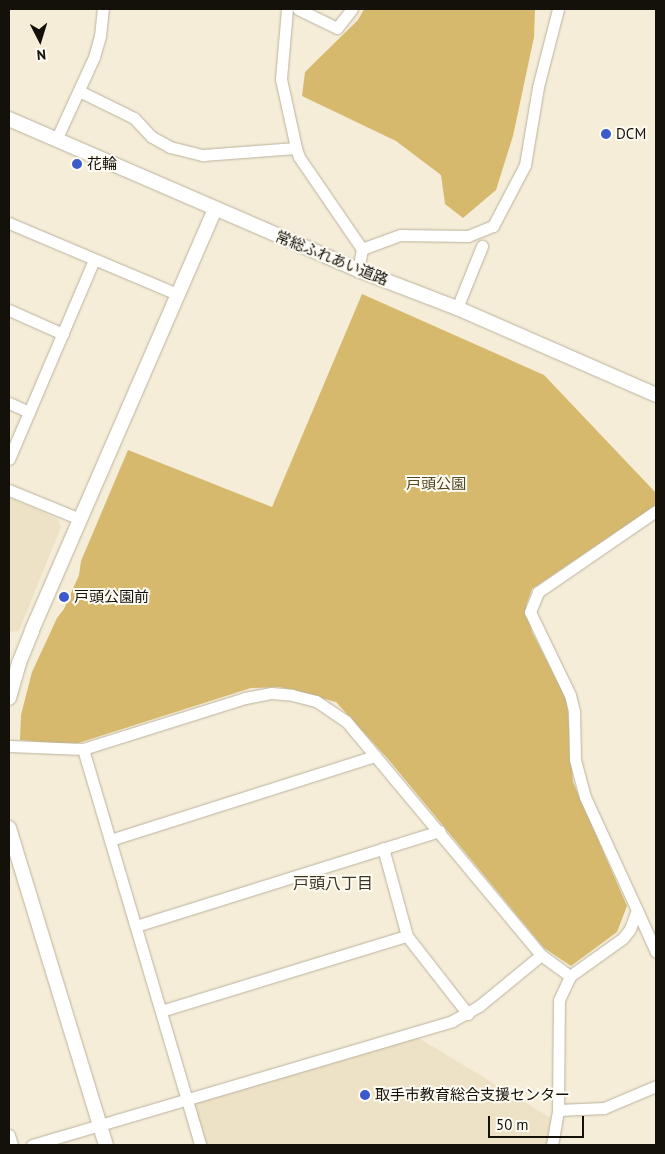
<!DOCTYPE html>
<html>
<head>
<meta charset="utf-8">
<style>
	body { margin:0 }
	#map { position:relative; width:665px; height:1154px; overflow:hidden; background:#f5edd8; font-family:"PT Sans","Noto Sans JP",sans-serif }
	div>[style] { position:absolute }
	[style*='--x'] { left:calc(var(--x)*1px); top:calc(var(--y)*1px); width:calc(var(--w)*1px); rotate:calc(var(--a)*1deg) }
	.built>* { inset:0; background:#ede2c5 }
	.green>* { inset:0; background:#d7b96d }
	.roads { filter:drop-shadow(0 0 1px #bab29d) drop-shadow(0 0 1px #bab29d) }
	.minor>* { height:11px; margin:-5.5px; padding:0 5.5px; transform-origin:5.5px; border-radius:5.5px; background:#fff }
	.tertiary>* { height:14px; margin:-7px; padding:0 7px; transform-origin:7px; border-radius:7px; background:#fff }
	.dots>* { width:14px; height:14px; translate:-50% -50%; box-sizing:border-box; border:2px solid #fefbf2; border-radius:50% }
	span { translate:-50% -50%; white-space:nowrap; text-align:center; line-height:1.15; -webkit-text-stroke:4px #fefbf2; paint-order:stroke }
	.poi-label { font-size:15px; color:#14110a }
	.left { translate:0 -50%; text-align:left }
	.street-label { font-size:15px; color:#14110a }
	.park-label { font-size:15px; color:#554723 }
	.neighbourhood-label { font-size:16px; color:#3d3625 }
	.frame { position:absolute; inset:0; border:10px solid #14110a; pointer-events:none }
	.north { position:absolute; left:15px; top:15px; width:50px; height:50px; -webkit-text-stroke:4px #fefbf2; paint-order:stroke; rotate:175deg; font-size:14px; font-weight:700; line-height:20px; text-align:center; color:#14110a }
	.north::after { content:''; display:block; margin:auto; width:18px; height:22px; background:#14110a; clip-path:polygon(50% 0,100% 100%,50% 72%,0 100%) }
	.scale { position:absolute; left:488px; top:1116px; width:96px; height:22px; box-sizing:border-box; border:2px solid #14110a; border-top:0; padding-left:6px; font-size:15px; line-height:18px; white-space:nowrap; color:#14110a; -webkit-text-stroke:4px #fefbf2; paint-order:stroke }
</style>
</head>
<body>
<div id="map">
	<div class="built">
		<div style="clip-path:polygon(9px 497px,58px 519px,61px 527px,19px 631px,9px 632px)"></div>
		<div style="clip-path:polygon(417px 1037px,551px 1118px,547px 1145px,207px 1145px,193px 1102px)"></div>
	</div>
	<div class="green">
		<div style="clip-path:polygon(364px 9px,535px 9px,534px 37px,513px 136px,496px 190px,463px 218px,445px 204px,441px 175px,396px 141px,302px 96px,305px 72px,358px 20px)"></div>
		<div style="clip-path:polygon(362px 294px,544px 375px,656px 493px,656px 505px,532px 589px,526px 606px,532px 632px,567px 700px,573px 782px,627px 906px,617px 932px,571px 966px,544px 948px,388px 759px,336px 702px,280px 687px,251px 688px,72px 745px,20px 740px,21px 715px,32px 672px,57px 618px,64px 609px,79px 575px,81px 561px,128px 450px,272px 507px)"></div>
	</div>
	<div class="roads">
		<div class="minor">
			<div style="--x:287;--y:9;--w:70;--a:94.9"></div>
			<div style="--x:281;--y:79;--w:71;--a:77.7"></div>
			<div style="--x:296;--y:148;--w:9;--a:72"></div>
			<div style="--x:299;--y:157;--w:112;--a:55.6"></div>
			<div style="--x:362;--y:249;--w:21;--a:101"></div>
			<div style="--x:298;--y:9;--w:43;--a:26"></div>
			<div style="--x:337;--y:28;--w:24;--a:-52"></div>
			<div style="--x:79;--y:91;--w:61;--a:26.1"></div>
			<div style="--x:134;--y:118;--w:26;--a:47"></div>
			<div style="--x:152;--y:137;--w:21;--a:29"></div>
			<div style="--x:170;--y:147;--w:34;--a:14"></div>
			<div style="--x:203;--y:155;--w:93;--a:-4.3"></div>
			<div style="--x:56;--y:140;--w:91;--a:-65.4"></div>
			<div style="--x:94;--y:57;--w:22;--a:-74"></div>
			<div style="--x:100;--y:36;--w:27;--a:-84"></div>
			<div style="--x:9;--y:223;--w:182;--a:22.9"></div>
			<div style="--x:362;--y:249;--w:40;--a:-20.2"></div>
			<div style="--x:400;--y:235;--w:68;--a:0.8"></div>
			<div style="--x:468;--y:236;--w:27;--a:-22"></div>
			<div style="--x:493;--y:226;--w:69;--a:-62.3"></div>
			<div style="--x:525;--y:165;--w:79;--a:-80.5"></div>
			<div style="--x:538;--y:87;--w:81;--a:-75.6"></div>
			<div style="--x:457;--y:308;--w:67;--a:-68"></div>
			<div style="--x:9;--y:310;--w:59;--a:24"></div>
			<div style="--x:9;--y:403;--w:22;--a:24"></div>
			<div style="--x:9;--y:459;--w:216;--a:-66.9"></div>
			<div style="--x:9;--y:490;--w:77;--a:22.2"></div>
			<div style="--x:9;--y:746;--w:74;--a:2.3"></div>
			<div style="--x:83;--y:749;--w:170;--a:-17.5"></div>
			<div style="--x:245;--y:698;--w:26;--a:-11"></div>
			<div style="--x:271;--y:693;--w:21;--a:5"></div>
			<div style="--x:292;--y:695;--w:25;--a:14"></div>
			<div style="--x:316;--y:701;--w:36;--a:34"></div>
			<div style="--x:346;--y:721;--w:305;--a:50.2"></div>
			<div style="--x:541;--y:955;--w:36;--a:36"></div>
			<div style="--x:83;--y:749;--w:413;--a:73.5"></div>
			<div style="--x:110;--y:840;--w:278;--a:-17.6"></div>
			<div style="--x:383;--y:848;--w:91;--a:74.7"></div>
			<div style="--x:407;--y:936;--w:99;--a:52"></div>
			<div style="--x:637;--y:910;--w:46;--a:65.7"></div>
			<div style="--x:136;--y:926;--w:318;--a:-17.4"></div>
			<div style="--x:161;--y:1011;--w:257;--a:-17"></div>
			<div style="--x:558;--y:1110;--w:46;--a:-2.5"></div>
			<div style="--x:604;--y:1108;--w:56;--a:-22.9"></div>
			<div style="--x:9;--y:1135;--w:10;--a:73"></div>
			<div style="--x:32;--y:1145;--w:438;--a:-16.4"></div>
			<div style="--x:452;--y:1021;--w:31;--a:-29"></div>
			<div style="--x:479;--y:1006;--w:80;--a:-39.4"></div>
			<div style="--x:552;--y:1145;--w:36;--a:-80"></div>
			<div style="--x:558;--y:1110;--w:110;--a:-89.5"></div>
			<div style="--x:559;--y:1000;--w:26;--a:-65"></div>
			<div style="--x:570;--y:976;--w:65;--a:-35.6"></div>
			<div style="--x:623;--y:938;--w:11;--a:-52"></div>
			<div style="--x:630;--y:929;--w:20;--a:-70"></div>
			<div style="--x:637;--y:910;--w:124;--a:-114.7"></div>
			<div style="--x:585;--y:797;--w:39;--a:-105"></div>
			<div style="--x:575;--y:759;--w:48;--a:-91.2"></div>
			<div style="--x:574;--y:711;--w:16;--a:-104"></div>
			<div style="--x:570;--y:695;--w:92;--a:-115.7"></div>
			<div style="--x:530;--y:612;--w:22;--a:-68"></div>
			<div style="--x:538;--y:592;--w:143;--a:-34.5"></div>
		</div>
		<div class="tertiary">
			<div style="--x:9;--y:119;--w:380;--a:23.4"></div>
			<div style="--x:358;--y:270;--w:106;--a:21"></div>
			<div style="--x:457;--y:308;--w:217;--a:23.6"></div>
			<div style="--x:9;--y:698;--w:36;--a:-74"></div>
			<div style="--x:19;--y:663;--w:35;--a:-68"></div>
			<div style="--x:32;--y:630;--w:459;--a:-66.5"></div>
			<div style="--x:9;--y:828;--w:332;--a:73"></div>
		</div>
	</div>
	<div class="dots">
		<div style="left:606px;top:134px;background:#3b5acc"></div>
		<div style="left:77px;top:164px;background:#3b5acc"></div>
		<div style="left:64px;top:597px;background:#3b5acc"></div>
		<div style="left:365px;top:1095px;background:#3b5acc"></div>
	</div>
	<div class="poi-label">
		<span class="left" style="left:616px;top:134px">DCM</span>
		<span class="left" style="left:87px;top:164px">花輪</span>
		<span class="left" style="left:74px;top:597px">戸頭公園前</span>
		<span class="left" style="left:375px;top:1095px">取手市教育総合支援センター</span>
	</div>
	<div class="street-label">
		<span style="left:332px;top:258px;rotate:22deg">常総ふれあい道路</span>
	</div>
	<div class="park-label">
		<span style="left:436px;top:484px">戸頭公園</span>
	</div>
	<div class="neighbourhood-label">
		<span style="left:333px;top:883px">戸頭八丁目</span>
	</div>
	<div class="frame"></div>
	<div class="north">N</div>
	<div class="scale">50 m</div>
</div>
</body>
</html>
